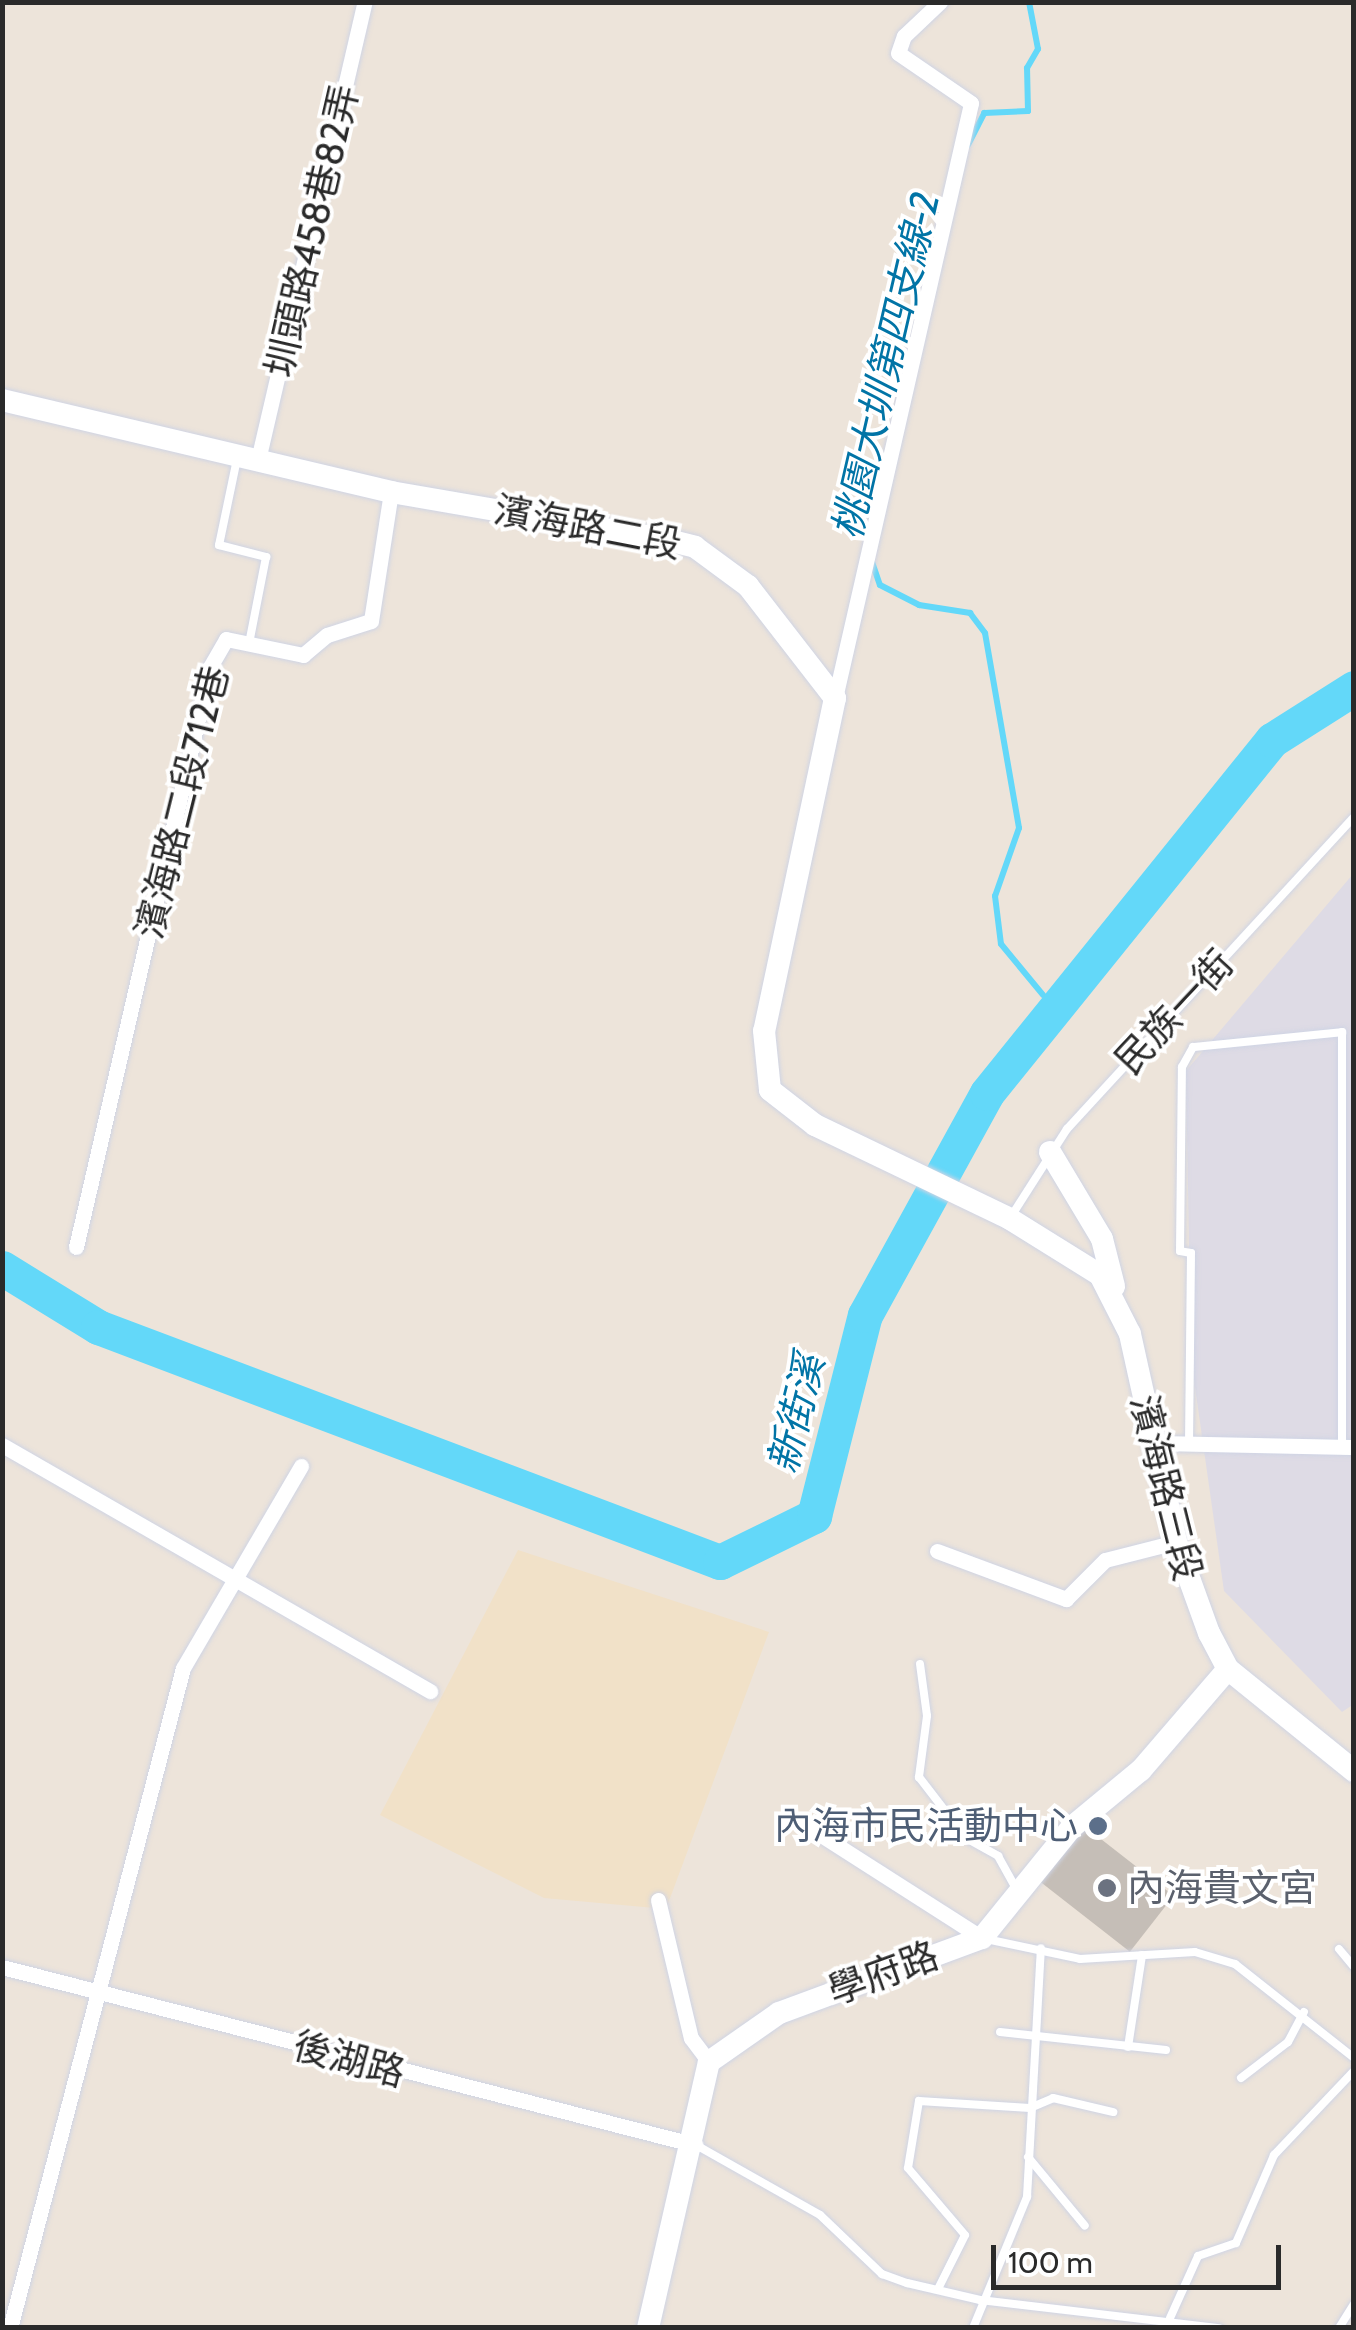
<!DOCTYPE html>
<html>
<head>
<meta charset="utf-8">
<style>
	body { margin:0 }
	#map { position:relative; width:1356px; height:2330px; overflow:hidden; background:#ede4da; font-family:Cabin,"Noto Sans TC",sans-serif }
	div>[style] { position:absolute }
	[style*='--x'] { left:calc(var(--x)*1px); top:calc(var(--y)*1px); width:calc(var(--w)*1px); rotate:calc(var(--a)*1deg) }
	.industrial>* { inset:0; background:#dedbe5 }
	.education>* { inset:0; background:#f1e1c8 }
	.stream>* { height:6px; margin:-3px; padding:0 3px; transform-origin:3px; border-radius:3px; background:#63d8f9 }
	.river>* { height:35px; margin:-17.5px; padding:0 17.5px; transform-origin:17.5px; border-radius:17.5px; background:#63d8f9 }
	.building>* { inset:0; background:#c5beb7; transform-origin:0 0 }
	.roads { filter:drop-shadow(0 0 2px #cfd4e4) drop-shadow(0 0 2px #cfd4e4) }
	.lane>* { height:8px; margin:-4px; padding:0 4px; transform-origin:4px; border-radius:4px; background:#fff }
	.street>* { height:15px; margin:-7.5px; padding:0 7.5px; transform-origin:7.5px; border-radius:7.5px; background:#fff }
	.secondary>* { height:22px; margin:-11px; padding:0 11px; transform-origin:11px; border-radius:11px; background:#fff }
	.dots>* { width:28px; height:28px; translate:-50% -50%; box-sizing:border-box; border:5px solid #fff; border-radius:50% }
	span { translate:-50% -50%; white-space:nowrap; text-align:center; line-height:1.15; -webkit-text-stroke:8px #fff; paint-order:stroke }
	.street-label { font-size:38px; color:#2a2a2a }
	.service-label { font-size:38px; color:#4e5e75 }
	.right { translate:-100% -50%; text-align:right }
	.worship-label { font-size:38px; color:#5b616d }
	.left { translate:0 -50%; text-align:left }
	.water-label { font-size:40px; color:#0174a6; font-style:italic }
	.frame { position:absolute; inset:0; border:5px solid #2a2a2a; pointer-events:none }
	.scale { position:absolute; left:991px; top:2245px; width:290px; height:45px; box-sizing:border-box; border:5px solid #2a2a2a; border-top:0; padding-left:12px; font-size:30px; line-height:35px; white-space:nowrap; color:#2a2a2a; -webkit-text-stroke:8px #fff; paint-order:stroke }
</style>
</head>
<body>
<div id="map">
	<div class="industrial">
		<div style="clip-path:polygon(1353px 874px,1354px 1704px,1342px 1712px,1224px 1591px,1191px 1359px,1186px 1071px)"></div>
	</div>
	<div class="education">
		<div style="clip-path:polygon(518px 1550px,769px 1632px,666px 1909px,544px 1898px,380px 1815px)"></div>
	</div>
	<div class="stream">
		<div style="--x:968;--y:145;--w:36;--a:-63"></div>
		<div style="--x:984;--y:113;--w:44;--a:-2.6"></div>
		<div style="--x:1028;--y:111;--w:43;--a:-91.3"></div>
		<div style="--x:1027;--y:68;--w:22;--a:-60"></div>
		<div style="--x:1038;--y:49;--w:48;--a:-100.8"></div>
		<div style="--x:872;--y:562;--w:24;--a:71"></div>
		<div style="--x:880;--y:585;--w:44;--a:27.1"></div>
		<div style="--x:919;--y:605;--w:52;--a:8.9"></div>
		<div style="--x:970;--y:613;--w:25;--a:53"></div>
		<div style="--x:985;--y:633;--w:198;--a:80.1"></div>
		<div style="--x:1019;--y:828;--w:72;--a:109.4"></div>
		<div style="--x:995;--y:896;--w:48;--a:82.9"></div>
		<div style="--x:1001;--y:944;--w:66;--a:50.5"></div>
	</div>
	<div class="river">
		<div style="--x:2;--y:1268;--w:113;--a:31.6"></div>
		<div style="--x:98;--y:1327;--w:665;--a:20.7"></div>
		<div style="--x:720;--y:1562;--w:105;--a:-26.1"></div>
		<div style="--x:814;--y:1516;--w:207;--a:-75.8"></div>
		<div style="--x:865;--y:1315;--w:253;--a:-61.2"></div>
		<div style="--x:987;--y:1093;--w:454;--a:-51.1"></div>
		<div style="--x:1272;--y:740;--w:97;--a:-32.4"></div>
	</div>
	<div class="building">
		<div style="left:1083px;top:1825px;width:115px;height:71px;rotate:38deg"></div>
	</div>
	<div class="roads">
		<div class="lane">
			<div style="--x:237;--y:459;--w:88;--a:101.8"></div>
			<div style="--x:219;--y:545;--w:49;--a:14.3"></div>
			<div style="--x:266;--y:557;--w:89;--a:101.1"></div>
			<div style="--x:1012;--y:1215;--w:102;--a:-57.4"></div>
			<div style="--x:1067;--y:1129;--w:424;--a:-47.4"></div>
			<div style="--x:1189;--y:1444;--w:191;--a:-89.4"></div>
			<div style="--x:1191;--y:1253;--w:11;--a:-170"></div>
			<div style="--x:1180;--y:1251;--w:184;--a:-89.4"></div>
			<div style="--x:1182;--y:1067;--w:23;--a:-61"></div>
			<div style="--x:1193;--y:1047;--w:150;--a:-5.7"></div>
			<div style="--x:1342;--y:1032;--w:415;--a:90"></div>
			<div style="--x:920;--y:1664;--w:52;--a:82.3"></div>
			<div style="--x:927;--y:1716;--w:62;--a:97.5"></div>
			<div style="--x:919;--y:1777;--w:77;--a:52.4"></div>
			<div style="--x:966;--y:1838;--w:37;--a:29"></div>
			<div style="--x:998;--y:1856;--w:38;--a:61"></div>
			<div style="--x:986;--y:1939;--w:96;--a:12"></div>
			<div style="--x:1080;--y:1959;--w:115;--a:-3.5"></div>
			<div style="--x:1195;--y:1952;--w:42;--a:16.7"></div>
			<div style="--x:1235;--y:1964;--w:152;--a:38.3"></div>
			<div style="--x:1339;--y:1949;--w:23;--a:50"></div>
			<div style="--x:1000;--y:2032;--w:167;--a:6.2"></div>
			<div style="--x:1128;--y:2047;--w:93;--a:-81.3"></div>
			<div style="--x:1241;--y:2078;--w:59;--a:-37.5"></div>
			<div style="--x:1288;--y:2042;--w:34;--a:-62"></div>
			<div style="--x:696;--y:2145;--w:142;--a:29.4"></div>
			<div style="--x:820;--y:2215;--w:86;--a:43.6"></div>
			<div style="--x:882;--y:2274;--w:27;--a:20"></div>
			<div style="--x:907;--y:2283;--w:75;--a:13.1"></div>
			<div style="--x:980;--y:2300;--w:241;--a:6.7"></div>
			<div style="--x:1028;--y:2157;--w:89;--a:50.4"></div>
			<div style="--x:938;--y:2289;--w:60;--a:-63.4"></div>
			<div style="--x:965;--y:2235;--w:88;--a:-130.4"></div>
			<div style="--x:908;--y:2168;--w:68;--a:-80.7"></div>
			<div style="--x:919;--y:2101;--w:111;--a:3.6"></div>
			<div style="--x:1030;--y:2108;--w:25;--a:-23"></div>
			<div style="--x:1053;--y:2098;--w:62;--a:13.1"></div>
			<div style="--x:1170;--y:2318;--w:68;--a:-65.7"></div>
			<div style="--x:1198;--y:2256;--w:40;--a:-18.9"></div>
			<div style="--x:1236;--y:2243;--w:96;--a:-66.6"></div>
			<div style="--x:1274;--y:2155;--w:116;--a:-46.4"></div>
			<div style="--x:973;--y:2328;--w:142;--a:-67.6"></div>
			<div style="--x:1027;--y:2197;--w:249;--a:-86.8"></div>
			<div style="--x:1339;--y:2328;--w:28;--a:-58"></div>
		</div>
		<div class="street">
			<div style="--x:258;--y:460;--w:470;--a:-76.9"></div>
			<div style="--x:835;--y:698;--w:610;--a:-77.12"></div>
			<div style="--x:971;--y:103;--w:88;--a:-145.6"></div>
			<div style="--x:898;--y:53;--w:18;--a:-71"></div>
			<div style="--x:904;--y:36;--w:50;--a:-43.4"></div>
			<div style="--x:76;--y:1247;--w:595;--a:-76.99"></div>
			<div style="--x:210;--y:667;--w:32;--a:-60"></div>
			<div style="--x:226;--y:639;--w:79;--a:11.7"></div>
			<div style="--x:303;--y:655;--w:31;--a:-40"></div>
			<div style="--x:327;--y:635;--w:46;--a:-17.7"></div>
			<div style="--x:371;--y:621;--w:131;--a:-81.2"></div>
			<div style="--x:1155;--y:1443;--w:199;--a:1.2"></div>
			<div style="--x:2;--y:1445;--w:494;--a:29.9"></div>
			<div style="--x:937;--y:1551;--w:138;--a:20.4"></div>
			<div style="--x:1066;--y:1599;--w:55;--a:-45"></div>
			<div style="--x:1105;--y:1560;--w:73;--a:-14.2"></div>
			<div style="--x:807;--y:1826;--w:208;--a:32.6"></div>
			<div style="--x:658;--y:1900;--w:142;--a:76.6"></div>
			<div style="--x:691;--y:2038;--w:30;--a:53"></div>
			<div style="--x:2;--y:1967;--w:716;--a:14.39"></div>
			<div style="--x:10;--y:2328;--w:682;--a:-75.31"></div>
			<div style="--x:183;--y:1668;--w:234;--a:-59.7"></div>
		</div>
		<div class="secondary">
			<div style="--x:2;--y:400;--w:400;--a:13.3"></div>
			<div style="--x:391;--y:492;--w:277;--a:9.8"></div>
			<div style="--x:664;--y:539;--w:32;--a:14"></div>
			<div style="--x:695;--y:547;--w:66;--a:36.3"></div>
			<div style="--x:748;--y:586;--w:142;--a:52.2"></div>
			<div style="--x:835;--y:698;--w:340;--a:102"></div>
			<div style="--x:764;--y:1031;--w:59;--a:84.2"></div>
			<div style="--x:770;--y:1090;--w:57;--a:37.9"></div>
			<div style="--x:815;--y:1125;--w:216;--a:25.7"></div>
			<div style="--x:1010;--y:1219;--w:106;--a:31.9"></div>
			<div style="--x:1100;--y:1275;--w:66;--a:63"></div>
			<div style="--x:1130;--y:1334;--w:213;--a:77.5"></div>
			<div style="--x:1176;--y:1542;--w:97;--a:70.1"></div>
			<div style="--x:1209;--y:1633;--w:41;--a:62.2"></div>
			<div style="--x:1228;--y:1669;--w:162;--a:39"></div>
			<div style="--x:1050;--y:1152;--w:101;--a:59.1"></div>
			<div style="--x:1102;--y:1239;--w:49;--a:75.7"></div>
			<div style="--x:648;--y:2328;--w:273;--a:-77.1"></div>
			<div style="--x:709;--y:2062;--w:85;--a:-35"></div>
			<div style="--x:779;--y:2013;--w:216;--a:-20.3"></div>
			<div style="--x:982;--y:1938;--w:143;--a:-51"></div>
			<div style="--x:1072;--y:1827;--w:89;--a:-39.6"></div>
			<div style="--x:1141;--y:1770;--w:133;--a:-49.3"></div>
		</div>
	</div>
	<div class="dots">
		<div style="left:1098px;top:1826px;background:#5c6f8a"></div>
		<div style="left:1107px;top:1888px;background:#6b7280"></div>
	</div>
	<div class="street-label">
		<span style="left:312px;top:231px;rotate:-77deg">圳頭路458巷82弄</span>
		<span style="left:588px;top:527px;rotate:11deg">濱海路二段</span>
		<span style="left:182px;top:802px;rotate:-76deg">濱海路二段712巷</span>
		<span style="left:1174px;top:1012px;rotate:-47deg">民族一街</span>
		<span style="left:1166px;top:1488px;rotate:76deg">濱海路三段</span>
		<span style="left:883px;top:1973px;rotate:-20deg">學府路</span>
		<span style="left:349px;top:2059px;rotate:15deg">後湖路</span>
	</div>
	<div class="service-label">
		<span class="right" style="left:1078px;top:1826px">內海市民活動中心</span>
	</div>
	<div class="worship-label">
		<span class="left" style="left:1127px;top:1888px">內海貴文宮</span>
	</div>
	<div class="water-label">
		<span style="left:886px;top:365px;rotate:-77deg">桃園大圳第四支線-2</span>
		<span style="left:796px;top:1414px;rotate:-76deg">新街溪</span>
	</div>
	<div class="frame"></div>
	<div class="scale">100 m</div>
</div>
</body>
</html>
